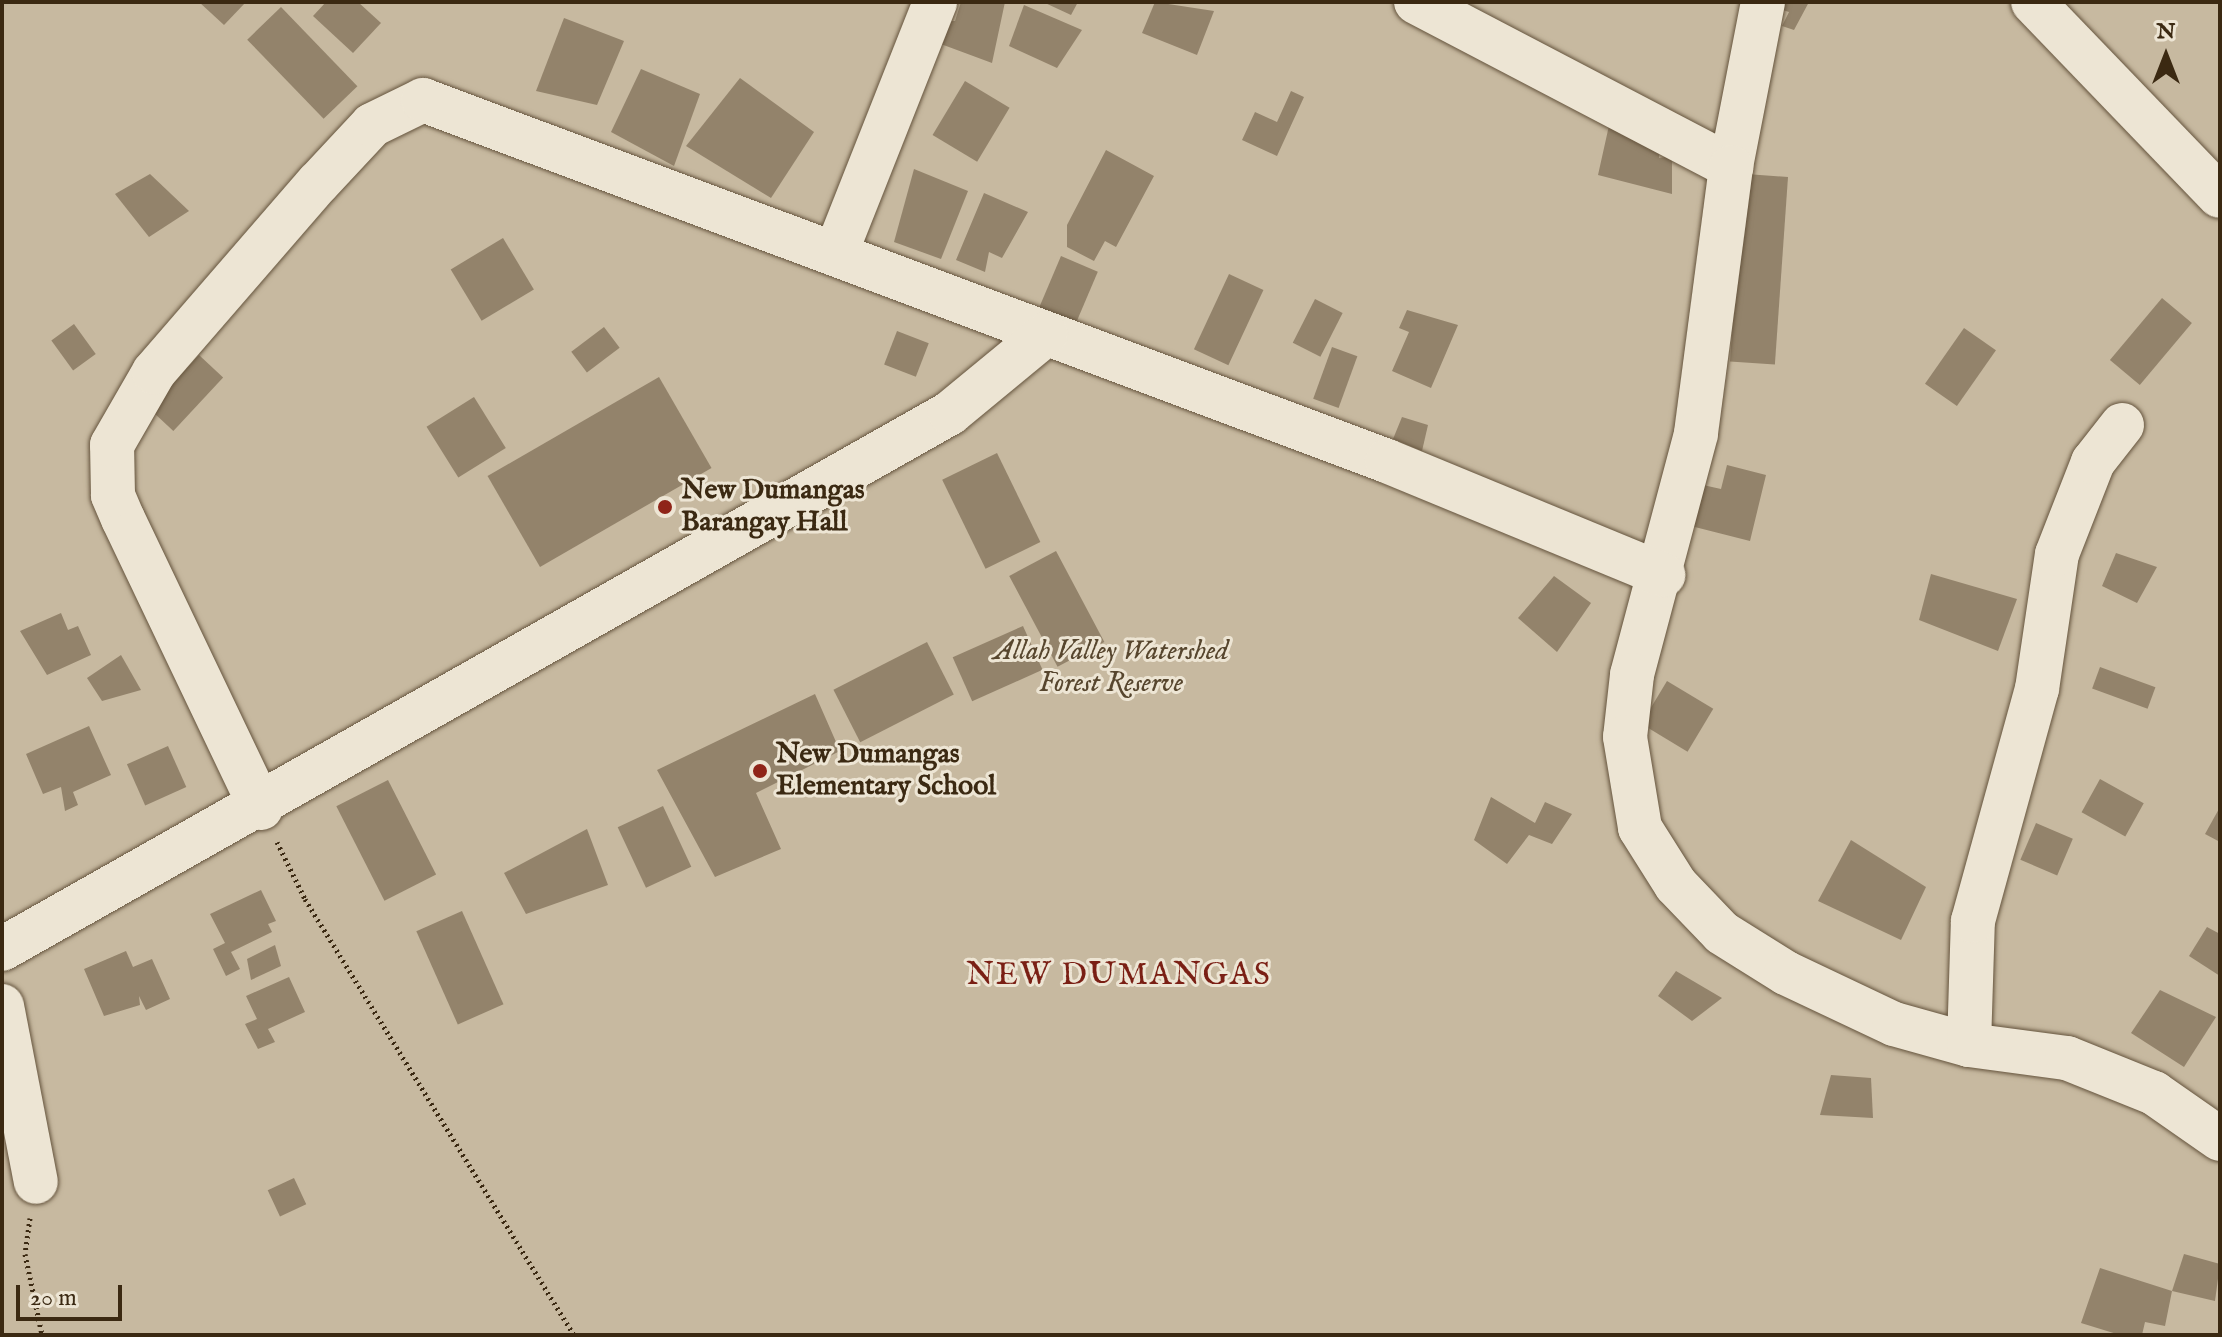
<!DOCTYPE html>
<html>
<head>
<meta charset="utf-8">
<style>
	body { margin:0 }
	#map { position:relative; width:2222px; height:1337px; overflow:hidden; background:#e4d7bd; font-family:"IM FELL English",serif }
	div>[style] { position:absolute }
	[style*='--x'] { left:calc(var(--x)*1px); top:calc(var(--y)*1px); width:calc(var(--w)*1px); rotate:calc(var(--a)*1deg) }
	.green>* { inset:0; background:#c7b9a0; transform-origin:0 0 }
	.building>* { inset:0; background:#93836b; transform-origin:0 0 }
	.path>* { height:5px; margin-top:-2.5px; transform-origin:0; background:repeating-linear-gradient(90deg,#3b2912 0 2px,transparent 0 6px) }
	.roads { filter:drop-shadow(0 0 2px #65543d) drop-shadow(0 0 2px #65543d) }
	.minor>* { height:44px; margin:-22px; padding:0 22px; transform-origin:22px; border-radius:22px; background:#ede5d4 }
	.dots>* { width:22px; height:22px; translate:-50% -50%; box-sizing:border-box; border:4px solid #ede5d4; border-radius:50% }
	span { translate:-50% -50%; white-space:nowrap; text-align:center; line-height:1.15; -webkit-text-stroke:6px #ede5d4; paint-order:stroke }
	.poi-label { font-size:28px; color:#3b2912; font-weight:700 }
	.left { translate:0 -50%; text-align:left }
	.park-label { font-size:28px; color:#57462e; font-style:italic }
	.quarter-label { font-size:32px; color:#7a1f14; letter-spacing:2px }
	.frame { position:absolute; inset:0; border:4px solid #3b2912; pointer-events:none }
	.north { position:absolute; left:2126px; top:16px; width:80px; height:80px; -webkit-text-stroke:6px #ede5d4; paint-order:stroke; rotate:0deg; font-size:22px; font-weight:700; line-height:32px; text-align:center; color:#3b2912 }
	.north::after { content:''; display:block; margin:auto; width:28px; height:36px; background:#3b2912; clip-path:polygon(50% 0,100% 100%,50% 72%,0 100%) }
	.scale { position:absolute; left:16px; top:1285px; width:106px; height:36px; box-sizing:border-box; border:4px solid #3b2912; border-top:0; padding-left:10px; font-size:24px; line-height:28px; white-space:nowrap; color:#3b2912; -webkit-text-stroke:6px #ede5d4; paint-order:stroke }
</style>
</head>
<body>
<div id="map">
	<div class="green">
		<div style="left:2px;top:2px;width:2218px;height:1333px"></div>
	</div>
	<div class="building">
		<div style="clip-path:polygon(199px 2px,246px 2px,224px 25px)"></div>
		<div style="clip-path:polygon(326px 2px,358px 2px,381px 23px,353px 53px,313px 16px)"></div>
		<div style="clip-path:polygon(961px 2px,1005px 2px,992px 63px,930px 40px,937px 21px,955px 21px)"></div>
		<div style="clip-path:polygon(1043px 2px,1078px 2px,1071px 15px)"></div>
		<div style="clip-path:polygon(1155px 2px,1214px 11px,1197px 55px,1142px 33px)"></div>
		<div style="clip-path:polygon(1778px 2px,1809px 2px,1794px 30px,1782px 26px,1789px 12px,1776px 8px)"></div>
		<div style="clip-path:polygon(1024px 5px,1082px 30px,1057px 68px,1009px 46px)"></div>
		<div style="left:281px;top:7px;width:110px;height:47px;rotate:46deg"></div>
		<div style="clip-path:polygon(564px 18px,624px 41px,597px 105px,536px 91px)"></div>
		<div style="clip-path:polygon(641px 69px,700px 94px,674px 166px,611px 132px)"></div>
		<div style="clip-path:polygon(740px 78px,814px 132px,771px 198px,686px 146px)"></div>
		<div style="left:965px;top:81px;width:52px;height:63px;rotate:31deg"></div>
		<div style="clip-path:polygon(1291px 91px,1304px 97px,1277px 156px,1242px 140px,1255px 112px,1277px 122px)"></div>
		<div style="clip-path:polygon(1610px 121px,1659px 129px,1659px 158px,1672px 156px,1672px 194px,1598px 175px)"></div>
		<div style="clip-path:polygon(1106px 150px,1154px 176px,1116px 247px,1105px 241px,1094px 261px,1067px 247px,1067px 225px)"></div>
		<div style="clip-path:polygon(914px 169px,968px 191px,941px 259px,894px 242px)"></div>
		<div style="clip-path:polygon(150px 174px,189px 211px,149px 237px,115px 194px)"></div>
		<div style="left:1788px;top:177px;width:188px;height:45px;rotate:94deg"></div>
		<div style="clip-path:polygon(984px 193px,1028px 212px,1002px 258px,989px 252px,985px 272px,956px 260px)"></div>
		<div style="left:503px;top:238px;width:60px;height:61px;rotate:59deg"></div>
		<div style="left:1061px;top:256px;width:40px;height:58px;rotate:23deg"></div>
		<div style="left:1229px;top:274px;width:38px;height:83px;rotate:25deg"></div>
		<div style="left:2162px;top:298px;width:39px;height:81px;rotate:40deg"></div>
		<div style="left:1315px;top:299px;width:31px;height:49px;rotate:27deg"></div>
		<div style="clip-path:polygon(1407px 310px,1458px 325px,1431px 388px,1392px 371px,1409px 332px,1399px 328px)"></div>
		<div style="left:74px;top:324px;width:37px;height:28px;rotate:54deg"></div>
		<div style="left:604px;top:327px;width:26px;height:41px;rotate:53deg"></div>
		<div style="left:1964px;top:328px;width:39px;height:68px;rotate:35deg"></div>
		<div style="left:897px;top:331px;width:34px;height:36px;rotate:21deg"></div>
		<div style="left:1332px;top:347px;width:27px;height:55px;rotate:20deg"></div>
		<div style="left:199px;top:355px;width:33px;height:73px;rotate:43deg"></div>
		<div style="left:659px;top:377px;width:105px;height:198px;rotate:60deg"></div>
		<div style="left:474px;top:397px;width:60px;height:56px;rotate:58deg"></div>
		<div style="clip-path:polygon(1402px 417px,1428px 425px,1422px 451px,1393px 439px)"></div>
		<div style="left:997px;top:453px;width:99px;height:61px;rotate:64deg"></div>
		<div style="clip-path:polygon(1727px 465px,1766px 475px,1750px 541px,1683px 524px,1694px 483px,1721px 489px)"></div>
		<div style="left:1056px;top:551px;width:103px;height:53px;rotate:62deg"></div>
		<div style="clip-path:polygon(2116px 553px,2157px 567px,2137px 603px,2102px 586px)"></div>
		<div style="clip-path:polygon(1931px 574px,2017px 599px,1998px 651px,1919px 620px)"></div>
		<div style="clip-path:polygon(1554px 576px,1591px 603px,1557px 652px,1518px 618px)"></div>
		<div style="clip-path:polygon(61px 613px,68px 630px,78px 626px,91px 655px,47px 675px,20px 631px)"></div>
		<div style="left:1023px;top:626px;width:48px;height:77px;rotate:66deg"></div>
		<div style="left:927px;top:642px;width:59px;height:105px;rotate:63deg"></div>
		<div style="clip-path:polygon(121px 655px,141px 690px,102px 701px,87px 678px)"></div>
		<div style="left:2100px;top:667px;width:59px;height:23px;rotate:20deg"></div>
		<div style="left:1667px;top:681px;width:54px;height:50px;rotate:31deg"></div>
		<div style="clip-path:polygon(815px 694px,840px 751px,756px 793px,781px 849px,715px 877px,657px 770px)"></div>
		<div style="clip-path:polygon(89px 726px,111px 775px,73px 792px,78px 805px,65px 811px,61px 787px,43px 794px,26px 754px)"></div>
		<div style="left:168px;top:746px;width:45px;height:45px;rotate:66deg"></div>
		<div style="left:2100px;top:779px;width:50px;height:38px;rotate:29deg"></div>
		<div style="left:388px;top:780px;width:106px;height:58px;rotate:63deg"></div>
		<div style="clip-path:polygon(1491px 797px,1535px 823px,1545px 802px,1572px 814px,1552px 844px,1529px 835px,1507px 864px,1474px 840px)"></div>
		<div style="left:663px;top:806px;width:67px;height:50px;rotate:65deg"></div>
		<div style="clip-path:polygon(2220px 807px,2220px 842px,2205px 834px)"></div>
		<div style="left:2036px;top:823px;width:40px;height:40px;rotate:23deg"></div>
		<div style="clip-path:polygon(587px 829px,608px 885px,526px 914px,504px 873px)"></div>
		<div style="clip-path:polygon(1851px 840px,1926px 887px,1901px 940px,1818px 901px)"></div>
		<div style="clip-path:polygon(261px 890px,276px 921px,268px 924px,272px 932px,231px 952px,240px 969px,226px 976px,213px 949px,225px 943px,210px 914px)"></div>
		<div style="left:462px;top:911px;width:102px;height:50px;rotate:66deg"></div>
		<div style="clip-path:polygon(2207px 927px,2220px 934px,2220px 976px,2189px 956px)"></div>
		<div style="clip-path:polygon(275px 945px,281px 966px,251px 980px,247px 959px)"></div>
		<div style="clip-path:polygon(126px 951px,133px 967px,152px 959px,170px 999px,146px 1010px,139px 996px,140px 1005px,104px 1016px,84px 969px)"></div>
		<div style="clip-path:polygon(1676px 971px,1722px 998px,1692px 1021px,1658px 996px)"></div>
		<div style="clip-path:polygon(289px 977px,305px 1012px,268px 1029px,275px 1042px,258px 1049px,245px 1024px,257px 1019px,246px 996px)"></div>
		<div style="clip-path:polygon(2160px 990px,2216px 1017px,2184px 1067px,2131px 1033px)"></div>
		<div style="clip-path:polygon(1831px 1075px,1871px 1078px,1873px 1118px,1820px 1115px)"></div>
		<div style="left:294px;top:1178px;width:29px;height:29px;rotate:65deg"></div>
		<div style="clip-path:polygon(2184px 1254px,2220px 1264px,2215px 1301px,2172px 1291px)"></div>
		<div style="clip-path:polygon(2100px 1268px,2172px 1291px,2165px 1326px,2145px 1322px,2142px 1335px,2120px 1335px,2081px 1323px)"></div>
	</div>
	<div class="path">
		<div style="--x:277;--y:842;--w:64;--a:63.8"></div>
		<div style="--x:305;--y:899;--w:512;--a:58.33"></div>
		<div style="--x:30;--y:1218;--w:36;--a:98"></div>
		<div style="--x:25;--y:1254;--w:83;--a:78.1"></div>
	</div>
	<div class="roads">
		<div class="minor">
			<div style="--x:1416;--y:2;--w:356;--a:27.6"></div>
			<div style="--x:1763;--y:2;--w:168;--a:101"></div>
			<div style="--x:1731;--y:167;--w:269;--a:97.5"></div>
			<div style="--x:1696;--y:434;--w:249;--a:104.9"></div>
			<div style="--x:1632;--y:675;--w:62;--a:96.4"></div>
			<div style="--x:1625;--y:737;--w:92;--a:80.6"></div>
			<div style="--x:1640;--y:828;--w:67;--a:57.7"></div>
			<div style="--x:1676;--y:885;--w:66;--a:46.2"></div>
			<div style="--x:1722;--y:933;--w:75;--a:32"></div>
			<div style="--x:1786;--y:973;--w:119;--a:25.3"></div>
			<div style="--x:1894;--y:1024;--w:78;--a:15.6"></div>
			<div style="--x:1969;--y:1045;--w:99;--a:7.6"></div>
			<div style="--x:2067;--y:1058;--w:94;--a:21.9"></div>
			<div style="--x:2154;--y:1093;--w:80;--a:34.9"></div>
			<div style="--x:2033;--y:2;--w:269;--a:46.1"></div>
			<div style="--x:837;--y:250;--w:267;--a:-68.4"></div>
			<div style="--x:261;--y:808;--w:320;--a:-115.5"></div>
			<div style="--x:123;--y:519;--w:26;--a:-113"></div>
			<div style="--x:113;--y:495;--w:50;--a:-91.1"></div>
			<div style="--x:112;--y:445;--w:84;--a:-60.1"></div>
			<div style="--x:154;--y:372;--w:250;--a:-49.1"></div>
			<div style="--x:318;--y:183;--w:79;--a:-47"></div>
			<div style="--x:372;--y:125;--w:57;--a:-26.1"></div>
			<div style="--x:423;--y:100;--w:1029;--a:20.53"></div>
			<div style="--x:1387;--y:461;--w:299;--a:22.4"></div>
			<div style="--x:2;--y:949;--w:1089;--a:-29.48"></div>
			<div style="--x:950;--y:413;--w:124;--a:-39.5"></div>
			<div style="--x:2;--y:1006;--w:179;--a:79.1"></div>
			<div style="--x:1969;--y:1045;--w:124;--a:-88.2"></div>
			<div style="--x:1973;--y:921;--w:241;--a:-74.6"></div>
			<div style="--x:2037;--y:689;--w:136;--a:-81.6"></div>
			<div style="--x:2057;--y:554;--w:99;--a:-68.6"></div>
			<div style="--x:2093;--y:462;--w:47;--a:-51.9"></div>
		</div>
	</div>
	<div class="dots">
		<div style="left:665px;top:507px;background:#8f2418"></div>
		<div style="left:760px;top:771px;background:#8f2418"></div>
	</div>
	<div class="poi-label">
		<span class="left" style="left:681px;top:507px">New Dumangas<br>Barangay Hall</span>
		<span class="left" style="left:776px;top:771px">New Dumangas<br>Elementary School</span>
	</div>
	<div class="park-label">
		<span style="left:1111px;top:668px">Allah Valley Watershed<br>Forest Reserve</span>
	</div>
	<div class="quarter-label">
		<span style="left:1119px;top:976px">NEW DUMANGAS</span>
	</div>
	<div class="frame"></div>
	<div class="north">N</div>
	<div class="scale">20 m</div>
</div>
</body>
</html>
